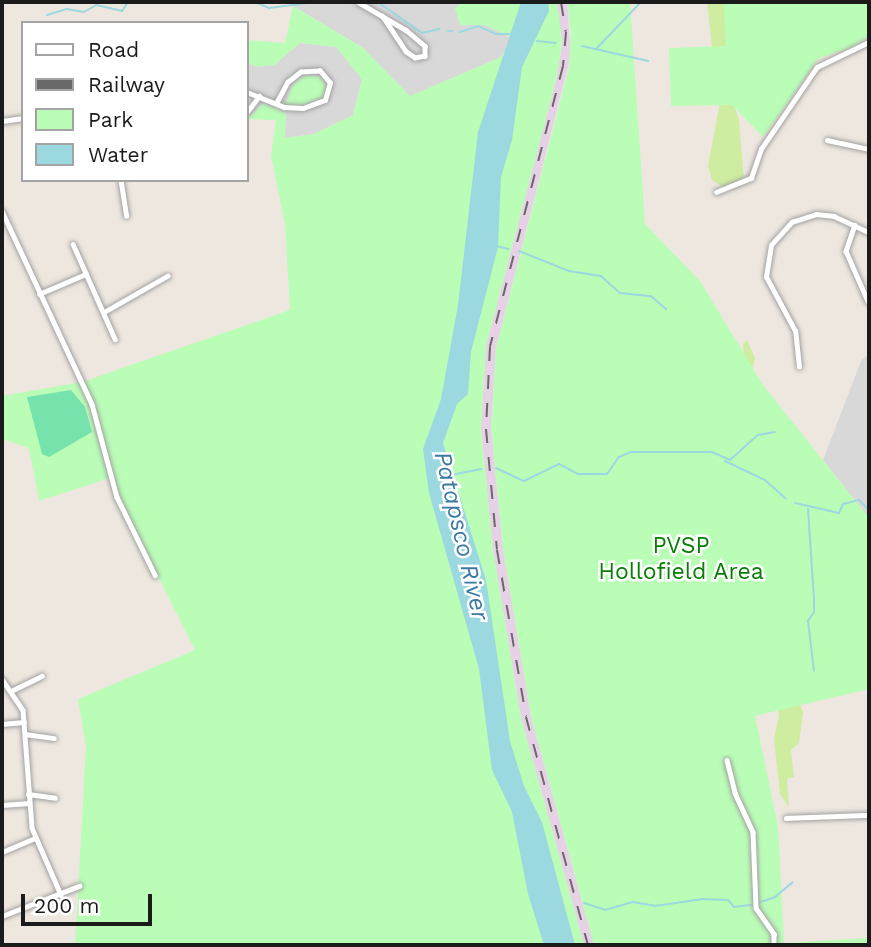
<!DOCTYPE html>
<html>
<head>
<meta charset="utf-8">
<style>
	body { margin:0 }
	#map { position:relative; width:871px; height:947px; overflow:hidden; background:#eee7df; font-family:"Work Sans",sans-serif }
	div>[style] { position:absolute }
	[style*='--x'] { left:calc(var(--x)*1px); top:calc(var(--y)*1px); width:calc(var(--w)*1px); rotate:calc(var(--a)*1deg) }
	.residential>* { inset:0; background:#d9d8d8 }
	.industrial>* { inset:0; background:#e7d1e6 }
	.grass>* { inset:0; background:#cfeda0 }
	.park>* { inset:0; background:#bafdb7 }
	.pitch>* { inset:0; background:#77e3ac }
	.water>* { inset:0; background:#9cd8df }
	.stream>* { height:2px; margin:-1px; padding:0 1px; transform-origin:1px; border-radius:1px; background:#9cd8df }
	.roads { filter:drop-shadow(0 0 2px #a2a2a2) drop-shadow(0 0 2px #a2a2a2) }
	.minor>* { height:4.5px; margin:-2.25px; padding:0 2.25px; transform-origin:2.25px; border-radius:2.25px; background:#fff }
	.rail>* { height:2px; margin-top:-1px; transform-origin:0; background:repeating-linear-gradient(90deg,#696969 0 14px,transparent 0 28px) }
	span { translate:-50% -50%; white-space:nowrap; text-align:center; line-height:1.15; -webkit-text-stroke:5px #fff; paint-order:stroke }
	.park-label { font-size:23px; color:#087e04 }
	.water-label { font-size:24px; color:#3d7aa0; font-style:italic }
	.frame { position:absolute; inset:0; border:4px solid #1b1b1b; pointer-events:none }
	.legend { position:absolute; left:21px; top:21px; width:228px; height:161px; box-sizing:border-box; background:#fff; border:2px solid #a4a4a4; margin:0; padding:9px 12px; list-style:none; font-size:21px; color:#1b1b1b }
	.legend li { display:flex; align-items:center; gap:14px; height:35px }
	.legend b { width:35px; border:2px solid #a4a4a4 }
	.scale { position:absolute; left:21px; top:894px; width:131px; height:32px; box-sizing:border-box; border:4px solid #1b1b1b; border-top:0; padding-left:9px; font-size:21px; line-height:24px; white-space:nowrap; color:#1b1b1b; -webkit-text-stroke:5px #fff; paint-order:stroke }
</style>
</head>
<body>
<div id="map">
	<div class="residential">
		<div style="clip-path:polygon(295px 2px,462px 2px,460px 25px,485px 25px,512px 38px,501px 57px,409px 97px,363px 48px,293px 6px)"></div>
		<div style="clip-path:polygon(300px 43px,337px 47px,362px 79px,353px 115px,314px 134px,285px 138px,279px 111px,264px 103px,247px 119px,251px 100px,247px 96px,247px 62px,274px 65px)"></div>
		<div style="clip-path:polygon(869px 353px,869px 518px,823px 460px,861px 361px)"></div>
	</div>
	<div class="industrial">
		<div style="clip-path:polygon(556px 2px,567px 2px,571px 55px,496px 348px,491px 428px,503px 549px,531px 716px,594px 945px,584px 945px,521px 718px,493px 550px,481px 429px,486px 346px,557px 76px,562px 43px)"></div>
	</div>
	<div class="grass">
		<div style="clip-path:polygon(707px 2px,725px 2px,731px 95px,739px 120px,744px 180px,723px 187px,712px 180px,708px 166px,719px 108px)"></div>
		<div style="clip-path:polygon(747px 340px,755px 358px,752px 370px,788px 674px,803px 712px,799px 743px,791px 750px,794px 777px,787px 779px,789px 808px,780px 794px,774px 739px,779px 716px,747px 415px,743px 344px)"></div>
	</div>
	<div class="park">
		<div style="clip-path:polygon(462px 2px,556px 2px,559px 14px,562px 43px,557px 76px,486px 346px,481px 429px,493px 550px,521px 718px,584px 945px,75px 945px,86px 747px,78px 699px,195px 650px,124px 509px,113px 477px,39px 501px,29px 448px,2px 439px,2px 396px,82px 382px,290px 310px,285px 224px,271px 156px,276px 120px,247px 119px,264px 103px,286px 113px,285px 138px,314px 134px,353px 115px,362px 79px,336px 47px,300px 43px,274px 65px,256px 67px,247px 62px,247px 40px,285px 43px,293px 6px,363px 48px,410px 96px,501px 57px,512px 38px,485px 25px,460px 25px,455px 8px)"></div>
		<div style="clip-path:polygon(567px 2px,630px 2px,645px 224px,700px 281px,763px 385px,869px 518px,869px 689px,755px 716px,778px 826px,784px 943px,869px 938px,869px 945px,594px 945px,531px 716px,503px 549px,491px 428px,496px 348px,569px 67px,571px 32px)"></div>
		<div style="clip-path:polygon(724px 2px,869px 2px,869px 35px,854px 47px,819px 58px,763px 137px,732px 105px,671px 106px,669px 48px,726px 46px)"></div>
		<div style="clip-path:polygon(305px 75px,319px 76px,327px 86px,323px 97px,304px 105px,286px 104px,292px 86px)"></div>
	</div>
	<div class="pitch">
		<div style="clip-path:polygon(71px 390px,85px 407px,92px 432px,49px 457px,42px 454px,27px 397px)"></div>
	</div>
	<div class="water">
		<div style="clip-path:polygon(521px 2px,548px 2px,549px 11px,522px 67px,512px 140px,501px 177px,498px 247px,471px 352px,468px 394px,457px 404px,443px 443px,486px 580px,510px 741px,524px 786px,542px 822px,575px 945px,544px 945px,528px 894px,512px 812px,492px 770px,479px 669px,429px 493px,423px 449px,441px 399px,458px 305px,478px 132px)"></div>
	</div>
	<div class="stream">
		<div style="--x:255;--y:2;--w:15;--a:23"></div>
		<div style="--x:269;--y:8;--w:47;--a:-7.3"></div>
		<div style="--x:378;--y:2;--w:54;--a:35.2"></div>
		<div style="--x:422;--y:33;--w:18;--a:-13"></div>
		<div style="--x:865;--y:2;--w:4;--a:14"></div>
		<div style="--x:47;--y:15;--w:21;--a:-17"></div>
		<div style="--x:67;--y:9;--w:17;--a:10"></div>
		<div style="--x:84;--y:12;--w:14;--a:-30"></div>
		<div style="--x:96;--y:5;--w:27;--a:13"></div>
		<div style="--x:122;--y:11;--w:11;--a:-56"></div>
		<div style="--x:448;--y:31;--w:4;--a:0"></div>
		<div style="--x:460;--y:32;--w:19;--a:-18"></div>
		<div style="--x:478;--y:26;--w:20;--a:24"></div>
		<div style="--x:496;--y:34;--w:20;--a:0"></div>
		<div style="--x:537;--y:41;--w:19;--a:6"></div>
		<div style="--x:582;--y:46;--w:68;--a:12.8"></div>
		<div style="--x:596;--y:49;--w:64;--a:-46.3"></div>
		<div style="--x:496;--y:246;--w:13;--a:13"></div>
		<div style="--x:519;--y:251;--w:54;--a:21.8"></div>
		<div style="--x:569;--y:271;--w:32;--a:9"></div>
		<div style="--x:601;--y:276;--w:25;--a:42"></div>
		<div style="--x:620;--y:293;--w:31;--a:6"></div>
		<div style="--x:651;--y:296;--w:20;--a:41"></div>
		<div style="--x:725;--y:461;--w:44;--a:25.4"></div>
		<div style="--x:765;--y:480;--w:28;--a:42"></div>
		<div style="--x:496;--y:468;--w:31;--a:25"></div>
		<div style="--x:524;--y:481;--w:39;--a:-26"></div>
		<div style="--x:559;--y:464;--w:21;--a:28"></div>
		<div style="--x:578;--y:474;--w:29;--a:0"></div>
		<div style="--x:607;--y:474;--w:21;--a:-55"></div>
		<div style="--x:619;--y:457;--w:13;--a:-23"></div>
		<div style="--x:631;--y:452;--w:81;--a:0"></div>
		<div style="--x:712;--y:452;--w:20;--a:24"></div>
		<div style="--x:730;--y:460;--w:38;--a:-42"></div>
		<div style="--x:758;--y:435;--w:17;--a:-10"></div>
		<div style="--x:451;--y:475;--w:31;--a:-11"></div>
		<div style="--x:795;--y:503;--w:45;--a:12.8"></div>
		<div style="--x:839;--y:513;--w:10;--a:-66"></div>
		<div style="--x:843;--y:504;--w:16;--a:-14"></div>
		<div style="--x:859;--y:500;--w:14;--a:45"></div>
		<div style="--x:808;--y:509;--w:90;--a:86.2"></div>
		<div style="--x:814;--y:599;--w:13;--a:90"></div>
		<div style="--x:814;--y:612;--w:11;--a:124"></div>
		<div style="--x:808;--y:621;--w:50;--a:83.2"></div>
		<div style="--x:760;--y:902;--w:16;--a:-18"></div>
		<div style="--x:775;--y:897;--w:23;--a:-40"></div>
		<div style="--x:584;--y:903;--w:22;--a:18"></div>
		<div style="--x:605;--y:910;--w:29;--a:-16"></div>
		<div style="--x:633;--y:902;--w:22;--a:10"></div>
		<div style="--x:655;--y:906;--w:48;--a:-8.5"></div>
		<div style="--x:702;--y:899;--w:26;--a:2"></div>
		<div style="--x:728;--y:900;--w:9;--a:49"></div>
		<div style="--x:734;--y:907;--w:17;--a:-7"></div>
	</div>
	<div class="roads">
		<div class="minor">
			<div style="--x:358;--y:2;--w:56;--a:30.3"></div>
			<div style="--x:406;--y:30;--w:25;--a:40"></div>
			<div style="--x:425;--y:46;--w:10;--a:90"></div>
			<div style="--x:425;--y:56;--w:10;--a:169"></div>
			<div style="--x:415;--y:58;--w:11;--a:-146"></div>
			<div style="--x:406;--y:52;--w:43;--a:-123.7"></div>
			<div style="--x:247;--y:92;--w:40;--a:22"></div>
			<div style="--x:284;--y:107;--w:19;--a:3"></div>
			<div style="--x:303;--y:108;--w:23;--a:-20"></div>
			<div style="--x:325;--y:100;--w:18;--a:-74"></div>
			<div style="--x:330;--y:83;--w:16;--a:-130"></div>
			<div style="--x:320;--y:71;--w:19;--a:177"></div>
			<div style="--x:301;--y:72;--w:16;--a:142"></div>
			<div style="--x:288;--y:82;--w:24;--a:118"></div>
			<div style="--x:247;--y:112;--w:20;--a:-53"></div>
			<div style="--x:2;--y:121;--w:21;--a:-8"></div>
			<div style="--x:827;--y:140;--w:43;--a:12.1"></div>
			<div style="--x:121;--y:180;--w:36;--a:81"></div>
			<div style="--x:716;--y:192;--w:38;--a:-22"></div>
			<div style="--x:751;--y:178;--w:31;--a:-71"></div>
			<div style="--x:761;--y:149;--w:99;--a:-55.7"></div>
			<div style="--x:817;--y:67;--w:58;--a:-25.7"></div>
			<div style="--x:2;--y:211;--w:213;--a:65"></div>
			<div style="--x:92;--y:404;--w:96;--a:75"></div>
			<div style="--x:117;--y:497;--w:87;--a:64"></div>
			<div style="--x:855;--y:225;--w:28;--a:109"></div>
			<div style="--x:846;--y:251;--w:55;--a:66.3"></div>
			<div style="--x:73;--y:244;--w:104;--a:66.1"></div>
			<div style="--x:39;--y:294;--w:51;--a:-23.1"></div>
			<div style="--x:104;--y:312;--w:73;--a:-29.7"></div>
			<div style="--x:799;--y:367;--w:36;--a:-96"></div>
			<div style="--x:795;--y:331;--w:61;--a:-118.2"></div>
			<div style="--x:766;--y:277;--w:32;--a:-81"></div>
			<div style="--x:771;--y:245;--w:31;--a:-48"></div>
			<div style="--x:792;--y:222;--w:25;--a:-18"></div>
			<div style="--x:816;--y:214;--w:18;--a:6"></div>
			<div style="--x:834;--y:216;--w:38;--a:25"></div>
			<div style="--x:2;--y:679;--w:37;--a:56"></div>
			<div style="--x:23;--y:710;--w:118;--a:85.6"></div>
			<div style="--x:32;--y:828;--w:73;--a:66.6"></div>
			<div style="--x:13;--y:690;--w:32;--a:-26"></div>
			<div style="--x:2;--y:724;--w:22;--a:-5"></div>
			<div style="--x:25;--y:734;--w:29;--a:8"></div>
			<div style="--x:727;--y:760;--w:34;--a:76"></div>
			<div style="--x:735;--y:793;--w:43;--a:65.2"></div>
			<div style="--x:753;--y:832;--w:76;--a:87.7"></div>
			<div style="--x:756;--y:908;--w:32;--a:55"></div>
			<div style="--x:774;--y:934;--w:11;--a:90"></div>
			<div style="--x:28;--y:794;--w:27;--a:8"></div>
			<div style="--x:2;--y:805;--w:27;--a:-4"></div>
			<div style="--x:786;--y:818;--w:83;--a:-2.1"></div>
			<div style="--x:2;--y:852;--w:36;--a:-23"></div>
			<div style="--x:2;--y:916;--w:83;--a:-21.3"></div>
		</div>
	</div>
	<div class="rail">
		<div style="--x:561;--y:2;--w:30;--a:81"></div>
		<div style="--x:566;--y:32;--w:34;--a:95"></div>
		<div style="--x:563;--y:66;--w:290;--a:104.6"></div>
		<div style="--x:490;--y:347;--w:82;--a:92.8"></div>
		<div style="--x:486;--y:429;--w:121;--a:84.8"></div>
		<div style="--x:497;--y:550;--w:169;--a:80.1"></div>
		<div style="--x:526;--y:717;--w:236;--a:74.8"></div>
	</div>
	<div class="park-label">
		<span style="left:681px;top:559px">PVSP<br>Hollofield Area</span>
	</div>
	<div class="water-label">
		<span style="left:461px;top:536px;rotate:77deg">Patapsco River</span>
	</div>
	<div class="frame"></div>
	<ul class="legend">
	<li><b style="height:9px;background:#fff"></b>Road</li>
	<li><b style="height:9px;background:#696969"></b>Railway</li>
	<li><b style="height:19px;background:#bafdb7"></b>Park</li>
	<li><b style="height:19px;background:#9cd8df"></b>Water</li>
	</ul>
	<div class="scale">200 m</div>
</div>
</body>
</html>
